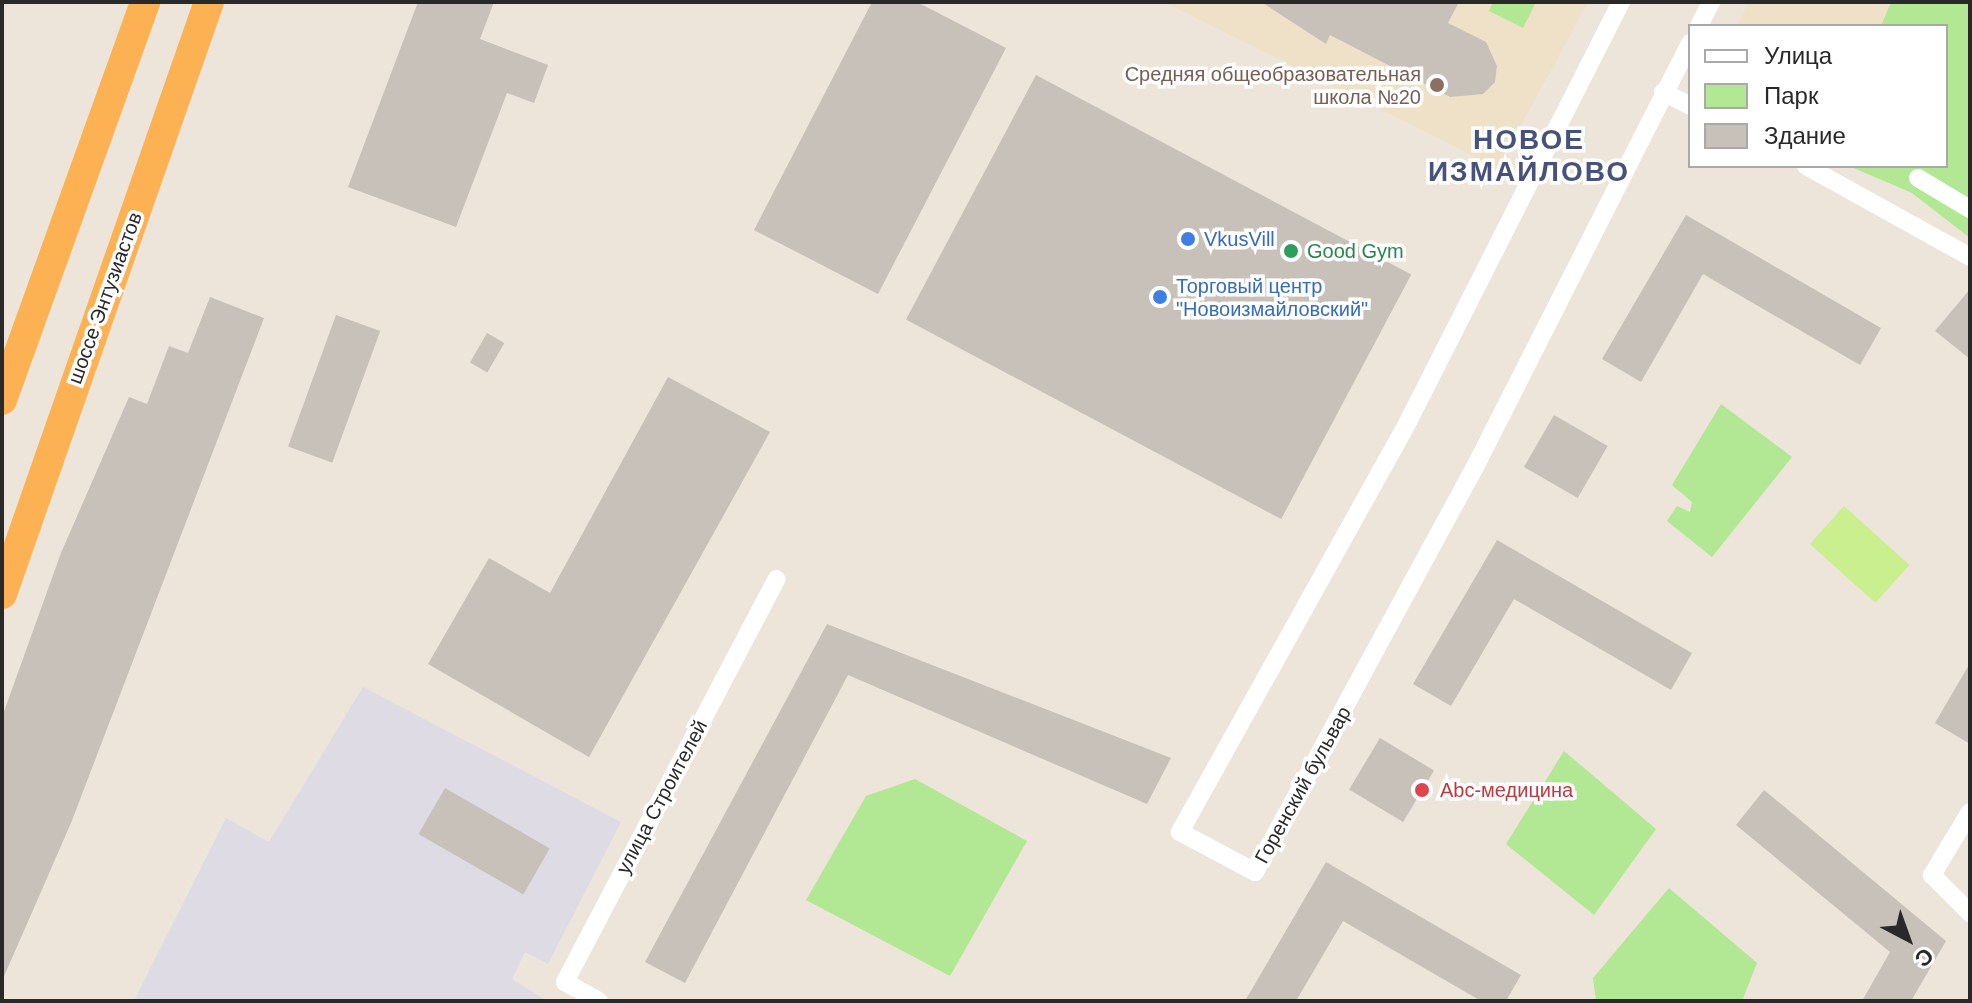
<!DOCTYPE html>
<html>
<head>
<meta charset="utf-8">
<style>
	body { margin:0 }
	#map { position:relative; width:1972px; height:1003px; overflow:hidden; background:#ede4da; font-family:Arial,sans-serif }
	div>[style] { position:absolute }
	[style*='--x'] { left:calc(var(--x)*1px); top:calc(var(--y)*1px); width:calc(var(--w)*1px); rotate:calc(var(--a)*1deg) }
	.industrial>* { inset:0; background:#dedbe4 }
	.education>* { inset:0; background:#efe1c8 }
	.green>* { inset:0; background:#b2e793 }
	.pitch>* { inset:0; background:#c9ef8e; transform-origin:0 0 }
	.building>* { inset:0; background:#c8c1ba; transform-origin:0 0 }
	.minor>* { height:18px; margin:-9px; padding:0 9px; transform-origin:9px; border-radius:9px; background:#fff }
	.trunk>* { height:30px; margin:-15px; padding:0 15px; transform-origin:15px; border-radius:15px; background:#fcb253 }
	.dots>* { width:22px; height:22px; translate:-50% -50%; box-sizing:border-box; border:4px solid #fff; border-radius:50% }
	span { translate:-50% -50%; white-space:nowrap; text-align:center; line-height:1.15; -webkit-text-stroke:7px #fff; paint-order:stroke }
	.education-label { font-size:20px; color:#785e54 }
	.right { translate:-100% -50%; text-align:right }
	.shop-label { font-size:20px; color:#366cbe }
	.left { translate:0 -50%; text-align:left }
	.leisure-label { font-size:20px; color:#27864d }
	.street-label { font-size:20px; color:#292929 }
	.health-label { font-size:20px; color:#be3a42 }
	.district-label { font-size:28px; color:#47527c; font-weight:700; letter-spacing:2px }
	.frame { position:absolute; inset:0; border:4px solid #292929; pointer-events:none }
	.legend { position:absolute; left:1688px; top:24px; width:260px; height:144px; box-sizing:border-box; background:#fff; border:2px solid #a9a9a9; margin:0; padding:10px 14px; list-style:none; font-size:24px; color:#292929 }
	.legend li { display:flex; align-items:center; gap:16px; height:40px }
	.legend b { width:40px; border:2px solid #a9a9a9 }
	.north { position:absolute; left:1868px; top:899px; width:80px; height:80px; -webkit-text-stroke:6px #fff; paint-order:stroke; rotate:139deg; font-size:22px; font-weight:700; line-height:32px; text-align:center; color:#292929 }
	.north::after { content:''; display:block; margin:auto; width:28px; height:36px; background:#292929; clip-path:polygon(50% 0,100% 100%,50% 72%,0 100%) }
</style>
</head>
<body>
<div id="map">
	<div class="industrial">
		<div style="clip-path:polygon(363px 687px,621px 822px,548px 964px,525px 952px,512px 979px,547px 1001px,134px 1001px,226px 818px,269px 842px)"></div>
	</div>
	<div class="education">
		<div style="clip-path:polygon(1164px 2px,1588px 2px,1498px 168px)"></div>
		<div style="clip-path:polygon(1749px 2px,1891px 2px,1881px 26px,1737px 26px)"></div>
	</div>
	<div class="green">
		<div style="clip-path:polygon(1493px 2px,1536px 2px,1523px 28px,1489px 11px)"></div>
		<div style="clip-path:polygon(1891px 2px,1970px 2px,1970px 238px,1912px 193px,1849px 166px,1946px 166px,1946px 26px,1881px 26px)"></div>
		<div style="clip-path:polygon(1721px 404px,1792px 457px,1712px 557px,1667px 521px,1677px 506px,1690px 512px,1692px 502px,1672px 485px)"></div>
		<div style="clip-path:polygon(1564px 751px,1656px 829px,1594px 915px,1506px 844px)"></div>
		<div style="clip-path:polygon(915px 779px,1027px 841px,950px 976px,806px 900px,866px 796px)"></div>
		<div style="clip-path:polygon(1669px 888px,1757px 963px,1742px 1001px,1596px 1001px,1593px 978px)"></div>
	</div>
	<div class="pitch">
		<div style="left:1844px;top:506px;width:88px;height:51px;rotate:42deg"></div>
	</div>
	<div class="building">
		<div style="clip-path:polygon(418px 2px,494px 2px,480px 39px,548px 65px,534px 103px,507px 93px,456px 227px,348px 187px)"></div>
		<div style="clip-path:polygon(872px 2px,917px 2px,1006px 48px,878px 294px,754px 230px)"></div>
		<div style="clip-path:polygon(1261px 2px,1459px 2px,1448px 23px,1486px 42px,1497px 66px,1495px 82px,1483px 94px,1450px 97px,1330px 35px,1326px 44px)"></div>
		<div style="left:1036px;top:75px;width:425px;height:277px;rotate:28deg"></div>
		<div style="clip-path:polygon(1686px 215px,1881px 328px,1860px 365px,1703px 274px,1641px 382px,1602px 359px)"></div>
		<div style="clip-path:polygon(1970px 289px,1970px 359px,1935px 331px)"></div>
		<div style="clip-path:polygon(210px 297px,264px 318px,71px 823px,2px 981px,2px 717px,61px 553px,129px 397px,147px 404px,169px 346px,188px 353px)"></div>
		<div style="left:336px;top:315px;width:47px;height:140px;rotate:20deg"></div>
		<div style="left:487px;top:333px;width:20px;height:34px;rotate:30deg"></div>
		<div style="clip-path:polygon(668px 377px,770px 432px,589px 757px,428px 664px,489px 558px,550px 593px)"></div>
		<div style="left:1554px;top:415px;width:62px;height:60px;rotate:30deg"></div>
		<div style="clip-path:polygon(1497px 540px,1692px 653px,1671px 690px,1514px 599px,1451px 706px,1413px 684px)"></div>
		<div style="clip-path:polygon(827px 624px,1171px 758px,1147px 804px,848px 675px,685px 983px,645px 962px)"></div>
		<div style="clip-path:polygon(1970px 663px,1970px 744px,1935px 723px)"></div>
		<div style="left:1380px;top:738px;width:63px;height:60px;rotate:31deg"></div>
		<div style="left:445px;top:788px;width:121px;height:53px;rotate:30deg"></div>
		<div style="clip-path:polygon(1764px 790px,1946px 941px,1911px 1001px,1862px 1001px,1890px 952px,1736px 825px)"></div>
		<div style="clip-path:polygon(1326px 862px,1521px 975px,1506px 1001px,1481px 1001px,1343px 921px,1296px 1001px,1245px 1001px)"></div>
	</div>
	<div class="minor">
		<div style="--x:1621;--y:2;--w:483;--a:116.9"></div>
		<div style="--x:1402;--y:433;--w:457;--a:119.1"></div>
		<div style="--x:1180;--y:832;--w:85;--a:28.1"></div>
		<div style="--x:1255;--y:872;--w:459;--a:-61.5"></div>
		<div style="--x:1474;--y:469;--w:478;--a:-63.1"></div>
		<div style="--x:1699;--y:26;--w:27;--a:-63"></div>
		<div style="--x:1663;--y:92;--w:30;--a:27"></div>
		<div style="--x:1806;--y:166;--w:188;--a:29"></div>
		<div style="--x:1918;--y:178;--w:61;--a:30.8"></div>
		<div style="--x:1970;--y:812;--w:74;--a:121.1"></div>
		<div style="--x:1932;--y:875;--w:54;--a:45"></div>
		<div style="--x:599;--y:1001;--w:39;--a:-151"></div>
		<div style="--x:565;--y:982;--w:455;--a:-62.3"></div>
	</div>
	<div class="trunk">
		<div style="--x:2;--y:400;--w:423;--a:-70.2"></div>
		<div style="--x:2;--y:594;--w:627;--a:-70.73"></div>
	</div>
	<div class="dots">
		<div style="left:1437px;top:85px;background:#8d6e63"></div>
		<div style="left:1188px;top:239px;background:#3f7fe0"></div>
		<div style="left:1291px;top:251px;background:#2e9e5b"></div>
		<div style="left:1160px;top:297px;background:#3f7fe0"></div>
		<div style="left:1422px;top:790px;background:#e0444e"></div>
	</div>
	<div class="education-label">
		<span class="right" style="left:1421px;top:86px">Средняя общеобразовательная<br>школа №20</span>
	</div>
	<div class="shop-label">
		<span class="left" style="left:1204px;top:239px">VkusVill</span>
		<span class="left" style="left:1176px;top:298px">Торговый центр<br>"Новоизмайловский"</span>
	</div>
	<div class="leisure-label">
		<span class="left" style="left:1307px;top:251px">Good Gym</span>
	</div>
	<div class="street-label">
		<span style="left:105px;top:298px;rotate:-70deg">шоссе Энтузиастов</span>
		<span style="left:1303px;top:785px;rotate:-61deg">Горенский бульвар</span>
		<span style="left:662px;top:797px;rotate:-62deg">улица Строителей</span>
	</div>
	<div class="health-label">
		<span class="left" style="left:1440px;top:790px">Abc-медицина</span>
	</div>
	<div class="district-label">
		<span style="left:1529px;top:156px">НОВОЕ<br>ИЗМАЙЛОВО</span>
	</div>
	<div class="frame"></div>
	<ul class="legend">
	<li><b style="height:10px;background:#fff"></b>Улица</li>
	<li><b style="height:22px;background:#b2e793"></b>Парк</li>
	<li><b style="height:22px;background:#c8c1ba"></b>Здание</li>
	</ul>
	<div class="north">С</div>
</div>
</body>
</html>
